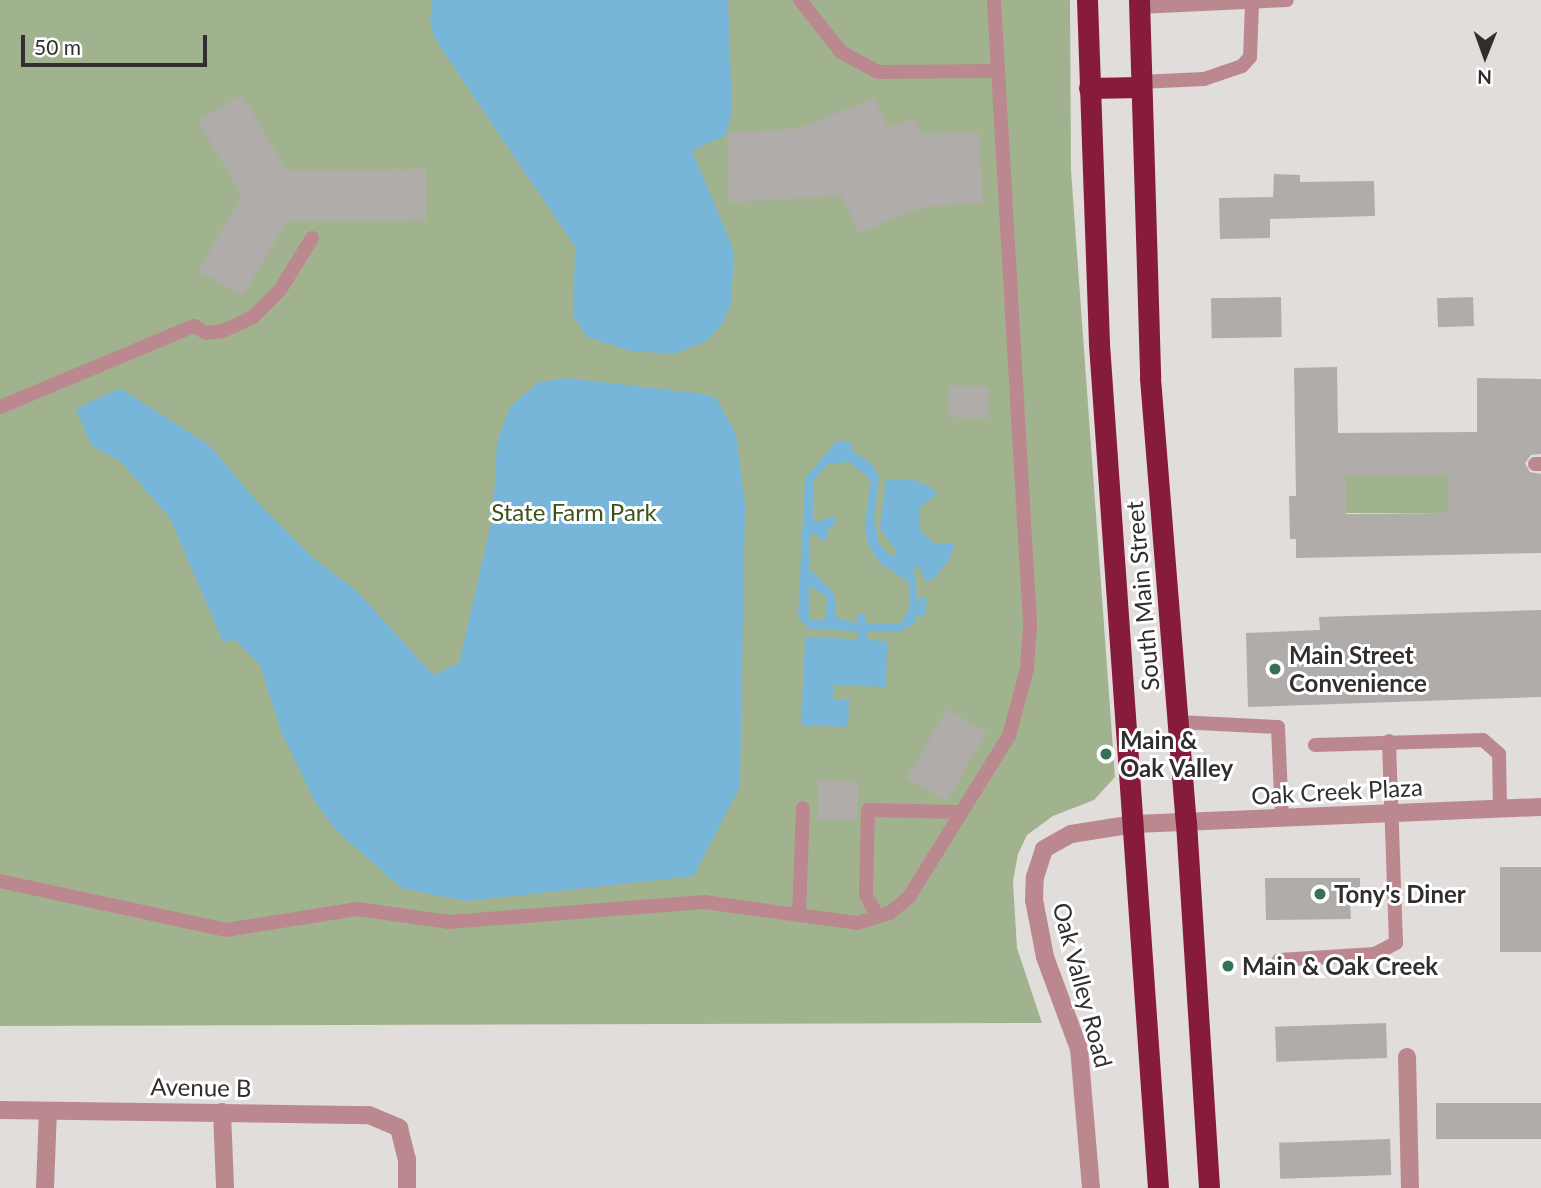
<!DOCTYPE html>
<html>
<head>
<meta charset="utf-8">
<style>
	body { margin:0 }
	#map { position:relative; width:1541px; height:1188px; overflow:hidden; background:#e1dddb; font-family:Lato,sans-serif }
	div>[style] { position:absolute }
	[style*='--x'] { left:calc(var(--x)*1px); top:calc(var(--y)*1px); width:calc(var(--w)*1px); rotate:calc(var(--a)*1deg) }
	.green>* { inset:0; background:#a1b38e; transform-origin:0 0 }
	.water>* { inset:0; background:#77b5d9 }
	.building>* { inset:0; background:#b0acaa; transform-origin:0 0 }
	.lane>* { height:14px; margin:-7px; padding:0 7px; transform-origin:7px; border-radius:7px; background:#bc8890 }
	.street>* { height:18px; margin:-9px; padding:0 9px; transform-origin:9px; border-radius:9px; background:#bc8890 }
	.highway>* { height:21px; margin:-10.5px; padding:0 10.5px; transform-origin:10.5px; border-radius:10.5px; background:#861b3b }
	.dots>* { width:19px; height:19px; translate:-50% -50%; box-sizing:border-box; border:4px solid #fff; border-radius:50% }
	span { translate:-50% -50%; white-space:nowrap; text-align:center; line-height:1.15; -webkit-text-stroke:6px #fff; paint-order:stroke }
	.park-label { font-size:24px; color:#3b5318 }
	.street-label { font-size:24px; color:#302e2e }
	.poi-label { font-size:24px; color:#302e2e; font-weight:700 }
	.left { translate:0 -50%; text-align:left }
	.north { position:absolute; left:1450px; top:21px; width:70px; height:70px; -webkit-text-stroke:5px #fff; paint-order:stroke; rotate:181deg; font-size:19px; font-weight:700; line-height:28px; text-align:center; color:#302e2e }
	.north::after { content:''; display:block; margin:auto; width:24px; height:32px; background:#302e2e; clip-path:polygon(50% 0,100% 100%,50% 72%,0 100%) }
	.scale { position:absolute; left:21px; top:35px; width:186px; height:32px; box-sizing:border-box; border:4px solid #302e2e; border-top:0; padding-left:9px; font-size:21px; line-height:24px; white-space:nowrap; color:#302e2e; -webkit-text-stroke:5px #fff; paint-order:stroke }
</style>
</head>
<body>
<div id="map">
	<div class="green">
		<div style="clip-path:polygon(0 0,1070px 0,1071px 170px,1115px 777px,1094px 800px,1053px 816px,1027px 835px,1018px 854px,1013px 881px,1017px 948px,1042px 1023px,0 1026px)"></div>
		<div style="left:1448px;top:475px;width:38px;height:102px;rotate:90deg"></div>
	</div>
	<div class="water">
		<div style="clip-path:polygon(432px 0,728px 0,732px 109px,728px 128px,725px 136px,692px 150px,734px 251px,731px 305px,721px 326px,706px 341px,675px 354px,631px 351px,587px 337px,573px 316px,575px 247px,435px 39px,430px 22px)"></div>
		<div style="clip-path:polygon(566px 378px,704px 394px,716px 398px,736px 434px,745px 504px,740px 786px,694px 876px,466px 901px,401px 888px,335px 829px,315px 802px,281px 731px,260px 665px,235px 640px,223px 642px,170px 518px,121px 462px,91px 445px,76px 409px,120px 388px,209px 445px,255px 499px,313px 558px,356px 590px,433px 675px,459px 663px,493px 515px,497px 442px,510px 407px,539px 382px)"></div>
		<div style="clip-path:polygon(evenodd,836px 442px,852px 442px,852px 451px,872px 464px,879px 477px,874px 519px,879px 543px,888px 553px,893px 557px,896px 551px,880px 528px,886px 480px,913px 480px,932px 488px,937px 495px,919px 508px,919px 529px,934px 544px,955px 544px,948px 562px,934px 578px,926px 582px,919px 567px,914px 568px,918px 605px,921px 597px,927px 597px,925px 615px,916px 615px,915px 623px,900px 632px,868px 632px,868px 640px,887px 641px,886px 687px,834px 685px,834px 700px,849px 700px,848px 727px,801px 725px,805px 637px,857px 639px,857px 631px,809px 629px,798px 617px,805px 478px,836px 442px,849px 462px,871px 480px,865px 522px,867px 543px,880px 563px,910px 583px,910px 607px,901px 623px,866px 623px,865px 614px,858px 614px,858px 623px,836px 618px,834px 593px,810px 570px,810px 536px,815px 533px,821px 540px,827px 539px,829px 528px,836px 523px,834px 516px,817px 522px,813px 518px,814px 480px,828px 464px,849px 462px,836px 442px,809px 585px,827px 597px,825px 620px,809px 620px,809px 585px)"></div>
	</div>
	<div class="building">
		<div style="clip-path:polygon(242px 95px,286px 170px,426px 169px,426px 221px,286px 222px,243px 296px,198px 271px,242px 196px,198px 121px)"></div>
		<div style="clip-path:polygon(874px 98px,888px 127px,914px 118px,922px 135px,979px 133px,983px 203px,922px 207px,859px 233px,842px 196px,729px 202px,727px 133px,800px 128px)"></div>
		<div style="clip-path:polygon(1274px 174px,1300px 175px,1300px 182px,1374px 181px,1375px 216px,1270px 219px,1270px 238px,1220px 239px,1219px 198px,1273px 197px)"></div>
		<div style="left:1281px;top:297px;width:40px;height:70px;rotate:89deg"></div>
		<div style="left:1473px;top:297px;width:29px;height:36px;rotate:88deg"></div>
		<div style="clip-path:polygon(evenodd,1337px 367px,1338px 433px,1477px 432px,1477px 378px,1541px 379px,1541px 454px,1531px 455px,1525px 463px,1530px 472px,1541px 474px,1541px 553px,1296px 558px,1296px 539px,1290px 539px,1289px 496px,1296px 496px,1294px 368px,1337px 367px,1448px 475px,1448px 513px,1346px 514px,1346px 476px,1448px 475px)"></div>
		<div style="left:949px;top:386px;width:40px;height:31px;rotate:1deg"></div>
		<div style="clip-path:polygon(1541px 610px,1541px 697px,1248px 707px,1246px 633px,1320px 630px,1319px 617px)"></div>
		<div style="left:947px;top:709px;width:46px;height:80px;rotate:30deg"></div>
		<div style="left:818px;top:780px;width:40px;height:39px;rotate:1deg"></div>
		<div style="left:1541px;top:867px;width:85px;height:41px;rotate:90deg"></div>
		<div style="clip-path:polygon(1265px 878px,1360px 878px,1360px 904px,1350px 904px,1351px 919px,1266px 920px)"></div>
		<div style="left:1386px;top:1023px;width:35px;height:111px;rotate:88deg"></div>
		<div style="left:1541px;top:1103px;width:36px;height:105px;rotate:90deg"></div>
		<div style="left:1390px;top:1139px;width:36px;height:111px;rotate:88deg"></div>
	</div>
	<div class="lane">
		<div style="--x:800;--y:0;--w:66;--a:51.7"></div>
		<div style="--x:841;--y:52;--w:42;--a:28.4"></div>
		<div style="--x:878;--y:72;--w:120;--a:-0.5"></div>
		<div style="--x:1139;--y:7;--w:148;--a:-2.7"></div>
		<div style="--x:1140;--y:82;--w:64;--a:-2.7"></div>
		<div style="--x:1204;--y:79;--w:40;--a:-18.9"></div>
		<div style="--x:1242;--y:66;--w:12;--a:-48"></div>
		<div style="--x:1250;--y:57;--w:53;--a:-87.8"></div>
		<div style="--x:0;--y:407;--w:210;--a:-22.7"></div>
		<div style="--x:194;--y:326;--w:14;--a:30"></div>
		<div style="--x:206;--y:333;--w:17;--a:-7"></div>
		<div style="--x:223;--y:331;--w:33;--a:-25"></div>
		<div style="--x:253;--y:317;--w:38;--a:-45"></div>
		<div style="--x:280;--y:290;--w:61;--a:-58.4"></div>
		<div style="--x:1535;--y:464;--w:6;--a:0"></div>
		<div style="--x:1178;--y:722;--w:100;--a:2.9"></div>
		<div style="--x:1278;--y:727;--w:91;--a:87.5"></div>
		<div style="--x:1315;--y:745;--w:168;--a:-1.7"></div>
		<div style="--x:1483;--y:740;--w:21;--a:41"></div>
		<div style="--x:1499;--y:754;--w:54;--a:88.9"></div>
		<div style="--x:0;--y:881;--w:231;--a:12.2"></div>
		<div style="--x:226;--y:930;--w:133;--a:-9.1"></div>
		<div style="--x:357;--y:909;--w:93;--a:8"></div>
		<div style="--x:449;--y:922;--w:256;--a:-4.5"></div>
		<div style="--x:704;--y:902;--w:154;--a:7.8"></div>
		<div style="--x:857;--y:923;--w:34;--a:-17"></div>
		<div style="--x:890;--y:913;--w:25;--a:-40"></div>
		<div style="--x:909;--y:897;--w:190;--a:-58.2"></div>
		<div style="--x:1009;--y:736;--w:69;--a:-75"></div>
		<div style="--x:1027;--y:669;--w:44;--a:-86.1"></div>
		<div style="--x:1030;--y:625;--w:626;--a:-93.3"></div>
		<div style="--x:799;--y:915;--w:107;--a:-87.9"></div>
		<div style="--x:878;--y:917;--w:25;--a:-119"></div>
		<div style="--x:866;--y:895;--w:85;--a:-88.7"></div>
		<div style="--x:868;--y:810;--w:91;--a:1.3"></div>
		<div style="--x:1279;--y:960;--w:96;--a:-3.6"></div>
		<div style="--x:1375;--y:954;--w:24;--a:-28"></div>
		<div style="--x:1396;--y:943;--w:202;--a:-92"></div>
	</div>
	<div class="street">
		<div style="--x:1407;--y:1057;--w:131;--a:88.7"></div>
		<div style="--x:0;--y:1110;--w:369;--a:0.8"></div>
		<div style="--x:369;--y:1115;--w:33;--a:23"></div>
		<div style="--x:399;--y:1128;--w:32;--a:76"></div>
		<div style="--x:407;--y:1159;--w:29;--a:90"></div>
		<div style="--x:222;--y:1112;--w:76;--a:87.7"></div>
		<div style="--x:45;--y:1188;--w:77;--a:-87.8"></div>
		<div style="--x:1091;--y:1188;--w:140;--a:-94.9"></div>
		<div style="--x:1079;--y:1049;--w:98;--a:-110.3"></div>
		<div style="--x:1045;--y:957;--w:58;--a:-100.9"></div>
		<div style="--x:1034;--y:900;--w:23;--a:-88"></div>
		<div style="--x:1035;--y:877;--w:29;--a:-72"></div>
		<div style="--x:1044;--y:849;--w:31;--a:-29"></div>
		<div style="--x:1071;--y:834;--w:64;--a:-9"></div>
		<div style="--x:1134;--y:824;--w:407;--a:-2.4"></div>
	</div>
	<div class="highway">
		<div style="--x:1087;--y:0;--w:344;--a:88"></div>
		<div style="--x:1099;--y:344;--w:846;--a:86"></div>
		<div style="--x:1139;--y:0;--w:378;--a:88.3"></div>
		<div style="--x:1150;--y:378;--w:445;--a:85.4"></div>
		<div style="--x:1186;--y:822;--w:367;--a:86.4"></div>
		<div style="--x:1089;--y:88;--w:51;--a:-1.1"></div>
	</div>
	<div class="dots">
		<div style="left:1275px;top:669px;background:#367059"></div>
		<div style="left:1106px;top:754px;background:#367059"></div>
		<div style="left:1320px;top:894px;background:#367059"></div>
		<div style="left:1228px;top:966px;background:#367059"></div>
	</div>
	<div class="park-label">
		<span style="left:574px;top:512px">State Farm Park</span>
	</div>
	<div class="street-label">
		<span style="left:1142px;top:596px;rotate:-95deg">South Main Street</span>
		<span style="left:1337px;top:791px;rotate:-3deg">Oak Creek Plaza</span>
		<span style="left:1083px;top:985px;rotate:75deg">Oak Valley Road</span>
		<span style="left:201px;top:1087px;rotate:1deg">Avenue B</span>
	</div>
	<div class="poi-label">
		<span class="left" style="left:1289px;top:669px">Main Street<br>Convenience</span>
		<span class="left" style="left:1120px;top:754px">Main &amp;<br>Oak Valley</span>
		<span class="left" style="left:1334px;top:894px">Tony's Diner</span>
		<span class="left" style="left:1242px;top:966px">Main &amp; Oak Creek</span>
	</div>
	<div class="north">N</div>
	<div class="scale">50 m</div>
</div>
</body>
</html>
